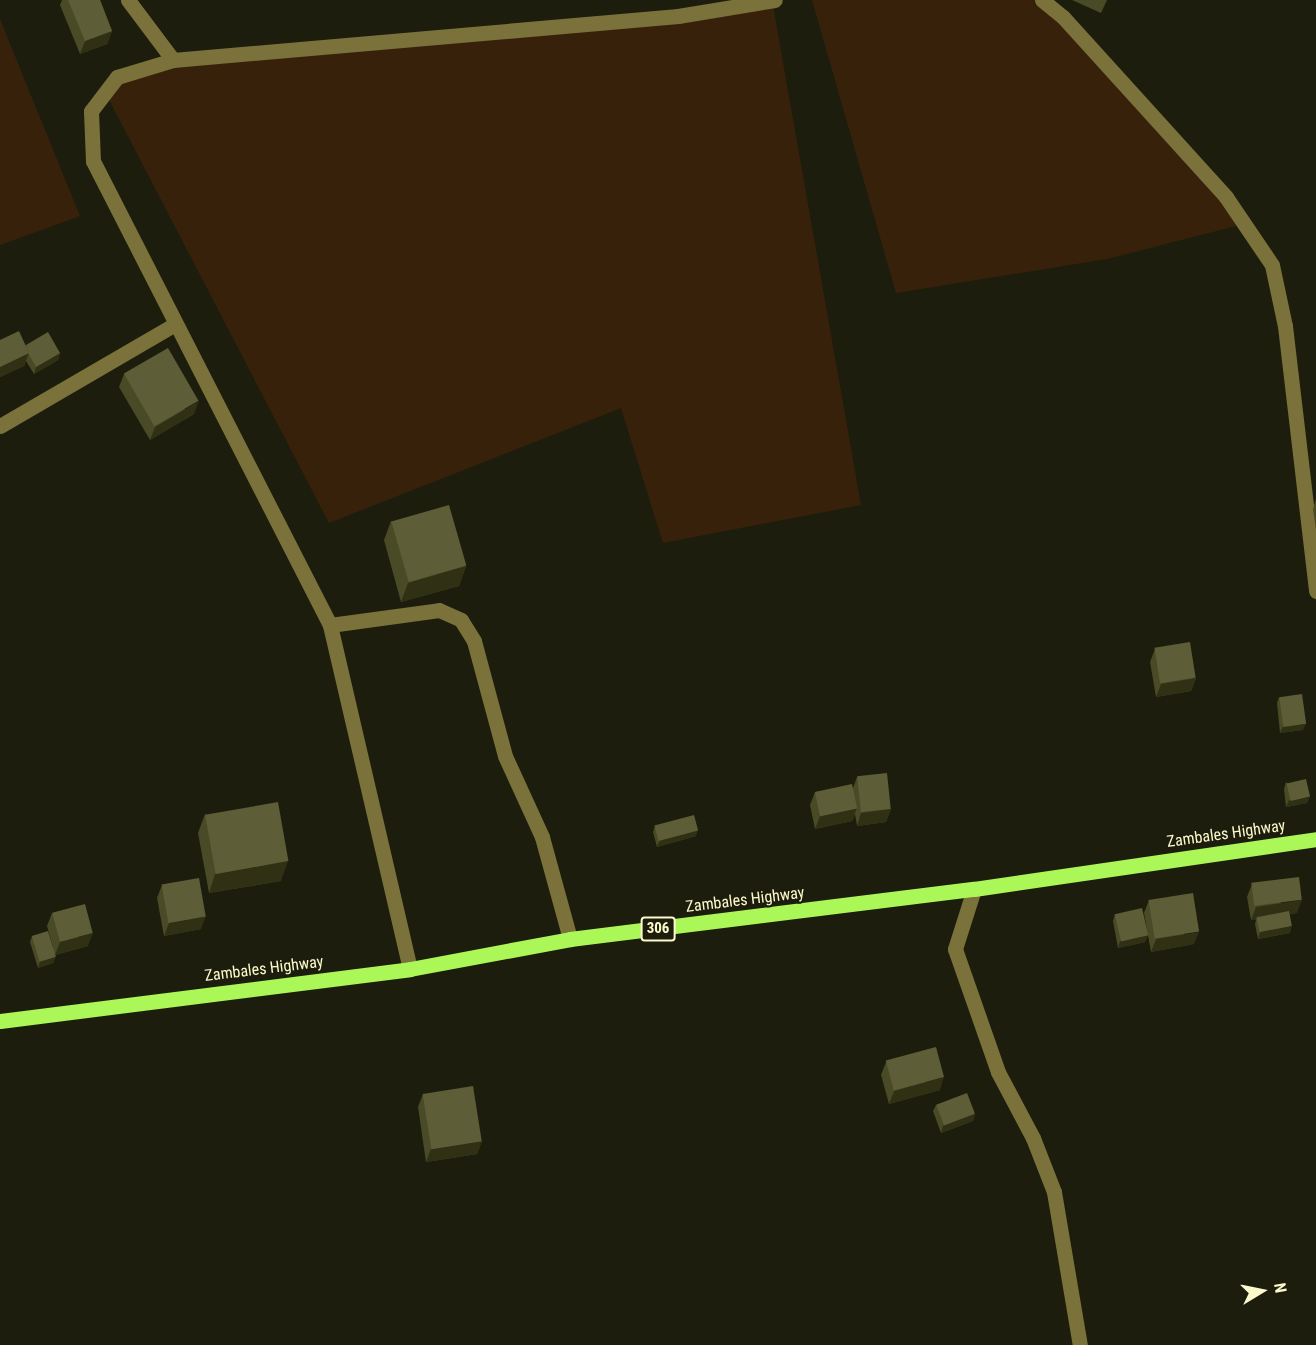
<!DOCTYPE html>
<html>
<head>
<meta charset="utf-8">
<style>
	body { margin:0 }
	#map { position:relative; width:1316px; height:1345px; overflow:hidden; background:#1d1d0d; font-family:"Roboto Condensed",sans-serif }
	div>[style] { position:absolute }
	[style*='--x'] { left:calc(var(--x)*1px); top:calc(var(--y)*1px); width:calc(var(--w)*1px); rotate:calc(var(--a)*1deg) }
	.water>* { inset:0; background:#38210b }
	.minor>* { height:15px; margin:-7.5px; padding:0 7.5px; transform-origin:7.5px; border-radius:7.5px; background:#7a723a }
	.major>* { height:15px; margin:-7.5px; padding:0 7.5px; transform-origin:7.5px; border-radius:7.5px; background:#acf758 }
	.wall>* { inset:0; background:#494a26 }
	.shaded-wall>* { inset:0; background:#303015 }
	.building>* { inset:0; background:#5d5d38; transform-origin:0 0 }
	span { translate:-50% -50%; white-space:nowrap; text-align:center; line-height:1.15; -webkit-text-stroke:4.5px #1d1d0d; paint-order:stroke }
	.shield-label span { padding:2px 4px; background:#1d1d0d; border:2px solid; border-radius:4px; -webkit-text-stroke-width:0 }
	.shield-label { font-size:15px; color:#fcfacc; font-weight:700 }
	.street-label { font-size:16px; color:#fcfacc }
	.north { position:absolute; left:1232px; top:1261px; width:60px; height:60px; -webkit-text-stroke:4px #1d1d0d; paint-order:stroke; rotate:80deg; font-size:16px; font-weight:700; line-height:24px; text-align:center; color:#fcfacc }
	.north::after { content:''; display:block; margin:auto; width:21px; height:27px; background:#fcfacc; clip-path:polygon(50% 0,100% 100%,50% 72%,0 100%) }
</style>
</head>
<body>
<div id="map">
	<div class="water">
		<div style="clip-path:polygon(772px 0,861px 505px,663px 543px,621px 408px,329px 523px,105px 92px,117px 77px,173px 60px)"></div>
		<div style="clip-path:polygon(812px 0,1042px 0,1244px 224px,1107px 259px,896px 293px)"></div>
		<div style="clip-path:polygon(0 19px,80px 216px,0 245px)"></div>
	</div>
	<div class="minor">
		<div style="--x:128;--y:0;--w:75;--a:53.1"></div>
		<div style="--x:1042;--y:0;--w:27;--a:39"></div>
		<div style="--x:1063;--y:17;--w:243;--a:47.8"></div>
		<div style="--x:1226;--y:197;--w:82;--a:55.9"></div>
		<div style="--x:1272;--y:265;--w:62;--a:78"></div>
		<div style="--x:1285;--y:326;--w:267;--a:83.3"></div>
		<div style="--x:0;--y:426;--w:203;--a:-30.2"></div>
		<div style="--x:330;--y:625;--w:110;--a:-7.8"></div>
		<div style="--x:439;--y:610;--w:24;--a:24"></div>
		<div style="--x:461;--y:620;--w:25;--a:58"></div>
		<div style="--x:474;--y:641;--w:119;--a:74.9"></div>
		<div style="--x:505;--y:756;--w:89;--a:65.4"></div>
		<div style="--x:542;--y:837;--w:106;--a:74.6"></div>
		<div style="--x:974;--y:889;--w:63;--a:107.6"></div>
		<div style="--x:955;--y:949;--w:130;--a:70.7"></div>
		<div style="--x:998;--y:1072;--w:75;--a:62.1"></div>
		<div style="--x:1033;--y:1138;--w:58;--a:68.7"></div>
		<div style="--x:1054;--y:1192;--w:155;--a:80.4"></div>
		<div style="--x:410;--y:969;--w:353;--a:-103.1"></div>
		<div style="--x:330;--y:625;--w:521;--a:-117.06"></div>
		<div style="--x:93;--y:161;--w:50;--a:-92.3"></div>
		<div style="--x:91;--y:111;--w:43;--a:-52.6"></div>
		<div style="--x:117;--y:77;--w:59;--a:-16.9"></div>
		<div style="--x:173;--y:60;--w:507;--a:-4.98"></div>
		<div style="--x:678;--y:16;--w:98;--a:-9.4"></div>
	</div>
	<div class="major">
		<div style="--x:0;--y:1021;--w:413;--a:-7.2"></div>
		<div style="--x:410;--y:969;--w:163;--a:-10.6"></div>
		<div style="--x:570;--y:939;--w:407;--a:-7.1"></div>
		<div style="--x:974;--y:889;--w:346;--a:-8.3"></div>
	</div>
	<div class="wall">
		<div style="clip-path:polygon(62px 0,100px 0,112px 31px,107px 44px,80px 54px,60px 5px)"></div>
		<div style="clip-path:polygon(1072px 0,1107px 0,1101px 13px)"></div>
		<div style="clip-path:polygon(0 340px,26px 345px,60px 353px,58px 360px,34px 374px,26px 361px,24px 366px,0 377px)"></div>
		<div style="clip-path:polygon(124px 374px,194px 414px,150px 440px,119px 387px)"></div>
		<div style="clip-path:polygon(1316px 499px,1316px 530px,1313px 509px)"></div>
		<div style="clip-path:polygon(391px 521px,466px 566px,459px 586px,401px 602px,384px 540px)"></div>
		<div style="clip-path:polygon(1155px 649px,1196px 678px,1191px 691px,1156px 697px,1150px 662px)"></div>
		<div style="clip-path:polygon(1279px 697px,1303px 730px,1280px 733px,1277px 703px)"></div>
		<div style="clip-path:polygon(857px 777px,891px 809px,886px 822px,857px 826px,855px 814px,852px 821px,815px 829px,810px 805px,815px 792px,853px 788px)"></div>
		<div style="clip-path:polygon(1286px 782px,1307px 803px,1286px 807px,1284px 789px)"></div>
		<div style="clip-path:polygon(205px 814px,281px 881px,209px 893px,198px 833px)"></div>
		<div style="clip-path:polygon(655px 826px,696px 836px,657px 847px,653px 832px)"></div>
		<div style="clip-path:polygon(1252px 884px,1297px 913px,1290px 914px,1290px 933px,1258px 939px,1255px 924px,1256px 920px,1251px 920px,1247px 897px)"></div>
		<div style="clip-path:polygon(162px 885px,201px 929px,164px 936px,157px 898px)"></div>
		<div style="clip-path:polygon(1149px 900px,1194px 944px,1151px 952px,1144px 913px)"></div>
		<div style="clip-path:polygon(52px 913px,88px 946px,55px 955px,53px 963px,38px 968px,30px 942px,32px 936px,53px 947px,47px 926px)"></div>
		<div style="clip-path:polygon(1115px 914px,1148px 935px,1145px 942px,1118px 948px,1113px 921px)"></div>
		<div style="clip-path:polygon(886px 1062px,940px 1090px,889px 1104px,881px 1075px)"></div>
		<div style="clip-path:polygon(423px 1094px,482px 1141px,477px 1154px,426px 1162px,418px 1107px)"></div>
		<div style="clip-path:polygon(936px 1105px,975px 1114px,973px 1121px,941px 1133px,933px 1111px)"></div>
	</div>
	<div class="shaded-wall">
		<div style="clip-path:polygon(112px 31px,107px 44px,80px 54px,85px 41px)"></div>
		<div style="clip-path:polygon(29px 353px,24px 366px,0 377px,0 367px)"></div>
		<div style="clip-path:polygon(60px 353px,58px 360px,34px 374px,36px 367px)"></div>
		<div style="clip-path:polygon(199px 401px,194px 414px,150px 440px,155px 427px)"></div>
		<div style="clip-path:polygon(466px 566px,459px 586px,401px 602px,408px 583px)"></div>
		<div style="clip-path:polygon(1196px 678px,1191px 691px,1156px 697px,1161px 684px)"></div>
		<div style="clip-path:polygon(1306px 724px,1303px 730px,1280px 733px,1283px 726px)"></div>
		<div style="clip-path:polygon(1310px 797px,1307px 803px,1286px 807px,1289px 800px)"></div>
		<div style="clip-path:polygon(857px 808px,852px 821px,815px 829px,820px 816px)"></div>
		<div style="clip-path:polygon(891px 809px,886px 822px,857px 826px,861px 813px)"></div>
		<div style="clip-path:polygon(698px 830px,696px 836px,657px 847px,660px 840px)"></div>
		<div style="clip-path:polygon(288px 861px,281px 881px,209px 893px,215px 874px)"></div>
		<div style="clip-path:polygon(1302px 900px,1297px 913px,1258px 919px,1257px 917px,1256px 920px,1251px 920px,1256px 907px)"></div>
		<div style="clip-path:polygon(206px 916px,201px 929px,164px 936px,169px 923px)"></div>
		<div style="clip-path:polygon(1292px 926px,1290px 933px,1258px 939px,1260px 932px)"></div>
		<div style="clip-path:polygon(1199px 932px,1194px 944px,1151px 952px,1156px 939px)"></div>
		<div style="clip-path:polygon(93px 933px,88px 946px,55px 955px,60px 942px)"></div>
		<div style="clip-path:polygon(1148px 935px,1145px 942px,1118px 948px,1120px 941px)"></div>
		<div style="clip-path:polygon(56px 957px,53px 963px,38px 968px,40px 961px)"></div>
		<div style="clip-path:polygon(944px 1077px,940px 1090px,889px 1104px,894px 1091px)"></div>
		<div style="clip-path:polygon(975px 1114px,973px 1121px,941px 1133px,943px 1126px)"></div>
		<div style="clip-path:polygon(482px 1141px,477px 1154px,426px 1162px,431px 1149px)"></div>
	</div>
	<div class="building">
		<div style="clip-path:polygon(68px 0,100px 0,112px 31px,85px 41px)"></div>
		<div style="clip-path:polygon(19px 331px,29px 353px,0 367px,0 340px)"></div>
		<div style="clip-path:polygon(48px 332px,60px 353px,36px 367px,28px 353px,29px 353px,26px 345px)"></div>
		<div style="left:168px;top:348px;width:61px;height:51px;rotate:60deg"></div>
		<div style="left:449px;top:505px;width:63px;height:60px;rotate:74deg"></div>
		<div style="left:1190px;top:642px;width:36px;height:36px;rotate:81deg"></div>
		<div style="left:1302px;top:694px;width:30px;height:23px;rotate:82deg"></div>
		<div style="left:887px;top:773px;width:36px;height:30px;rotate:84deg"></div>
		<div style="left:1306px;top:779px;width:18px;height:20px;rotate:77deg"></div>
		<div style="left:852px;top:784px;width:25px;height:38px;rotate:78deg"></div>
		<div style="left:278px;top:802px;width:60px;height:74px;rotate:80deg"></div>
		<div style="left:694px;top:815px;width:16px;height:41px;rotate:75deg"></div>
		<div style="left:1299px;top:877px;width:23px;height:48px;rotate:83deg"></div>
		<div style="left:199px;top:878px;width:39px;height:38px;rotate:80deg"></div>
		<div style="left:1193px;top:893px;width:39px;height:45px;rotate:81deg"></div>
		<div style="left:85px;top:904px;width:30px;height:34px;rotate:75deg"></div>
		<div style="left:1142px;top:908px;width:28px;height:28px;rotate:77deg"></div>
		<div style="left:1289px;top:911px;width:15px;height:33px;rotate:79deg"></div>
		<div style="left:48px;top:931px;width:27px;height:17px;rotate:73deg"></div>
		<div style="left:936px;top:1047px;width:31px;height:52px;rotate:75deg"></div>
		<div style="left:473px;top:1086px;width:56px;height:51px;rotate:81deg"></div>
		<div style="left:967px;top:1093px;width:22px;height:33px;rotate:69deg"></div>
	</div>
	<div class="shield-label">
		<span style="left:658px;top:929px">306</span>
	</div>
	<div class="street-label">
		<span style="left:1226px;top:834px;rotate:-8deg">Zambales Highway</span>
		<span style="left:745px;top:900px;rotate:-7deg">Zambales Highway</span>
		<span style="left:264px;top:969px;rotate:-7deg">Zambales Highway</span>
	</div>
	<div class="north">N</div>
</div>
</body>
</html>
